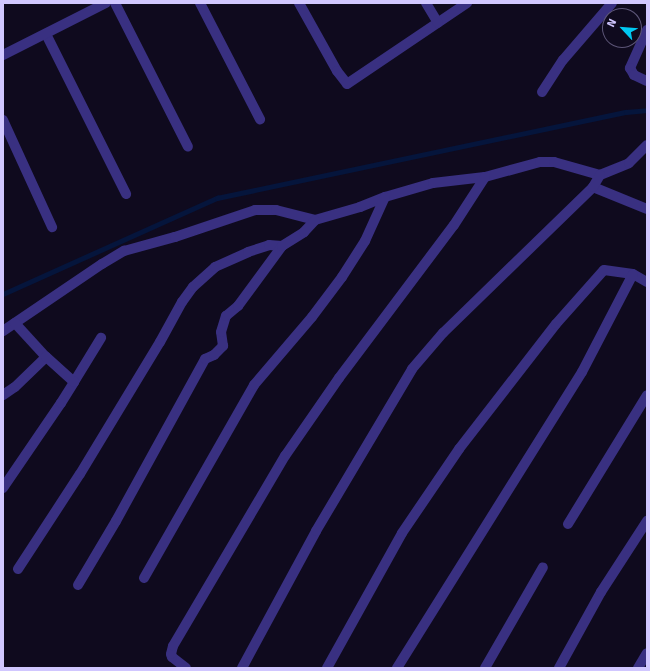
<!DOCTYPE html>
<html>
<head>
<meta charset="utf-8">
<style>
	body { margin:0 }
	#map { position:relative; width:650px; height:671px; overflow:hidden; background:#0f0a1e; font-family:Signika,sans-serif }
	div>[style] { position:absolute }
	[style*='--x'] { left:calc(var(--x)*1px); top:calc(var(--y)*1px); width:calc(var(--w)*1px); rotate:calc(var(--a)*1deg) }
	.stream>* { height:4.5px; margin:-2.25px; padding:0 2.25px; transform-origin:2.25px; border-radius:2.25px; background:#05153c }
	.street>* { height:10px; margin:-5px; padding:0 5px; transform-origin:5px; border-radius:5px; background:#393081 }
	span { translate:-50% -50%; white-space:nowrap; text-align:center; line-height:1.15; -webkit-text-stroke:3px #0f0a1e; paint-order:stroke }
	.frame { position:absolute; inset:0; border:4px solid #d1c7ff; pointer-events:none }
	.north { position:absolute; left:602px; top:8px; width:40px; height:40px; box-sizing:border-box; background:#0f0a1e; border:1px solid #5d5678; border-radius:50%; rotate:296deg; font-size:11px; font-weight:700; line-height:16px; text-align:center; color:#d1c7ff }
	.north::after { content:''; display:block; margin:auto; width:14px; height:18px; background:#00c8f2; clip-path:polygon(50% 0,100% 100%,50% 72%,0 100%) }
</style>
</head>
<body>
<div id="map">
	<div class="stream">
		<div style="--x:3;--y:294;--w:235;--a:-24.2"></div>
		<div style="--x:217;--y:198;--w:418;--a:-11.9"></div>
		<div style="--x:626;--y:112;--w:21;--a:-5"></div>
	</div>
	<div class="street">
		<div style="--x:115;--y:3;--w:161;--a:63.1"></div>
		<div style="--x:200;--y:3;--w:131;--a:62.7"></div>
		<div style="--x:299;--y:3;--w:78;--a:60.8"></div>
		<div style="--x:337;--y:71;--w:16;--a:52"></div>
		<div style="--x:347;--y:84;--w:145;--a:-34"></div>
		<div style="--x:426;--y:3;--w:23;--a:59"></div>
		<div style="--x:647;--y:30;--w:42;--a:114.1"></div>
		<div style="--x:630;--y:68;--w:8;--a:60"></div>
		<div style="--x:634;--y:75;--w:14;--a:25"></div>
		<div style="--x:46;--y:34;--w:179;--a:63.4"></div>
		<div style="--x:3;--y:55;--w:115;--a:-26.8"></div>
		<div style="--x:542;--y:92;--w:38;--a:-57"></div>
		<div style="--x:563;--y:60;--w:75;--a:-49.3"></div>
		<div style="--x:3;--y:120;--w:118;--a:65.4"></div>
		<div style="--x:593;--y:187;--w:58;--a:22.2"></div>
		<div style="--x:3;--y:331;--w:120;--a:-34.1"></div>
		<div style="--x:102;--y:264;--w:26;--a:-31"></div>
		<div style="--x:124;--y:251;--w:53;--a:-15.4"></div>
		<div style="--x:175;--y:237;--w:84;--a:-18.6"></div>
		<div style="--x:255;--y:210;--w:21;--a:0"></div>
		<div style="--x:276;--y:210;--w:40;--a:14.4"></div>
		<div style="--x:315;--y:220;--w:47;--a:-16.1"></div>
		<div style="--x:360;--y:207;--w:27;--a:-22"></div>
		<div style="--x:385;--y:197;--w:50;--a:-16.3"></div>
		<div style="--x:433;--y:183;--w:52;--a:-6.6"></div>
		<div style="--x:485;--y:177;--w:57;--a:-15.3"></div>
		<div style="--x:540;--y:162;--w:14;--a:0"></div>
		<div style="--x:554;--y:162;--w:48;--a:15.8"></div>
		<div style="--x:600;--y:175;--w:31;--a:-22"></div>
		<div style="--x:629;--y:163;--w:25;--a:-45"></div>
		<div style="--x:74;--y:382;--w:52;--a:-58.5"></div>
		<div style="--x:3;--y:395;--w:14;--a:-34"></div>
		<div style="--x:15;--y:387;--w:43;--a:-44.1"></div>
		<div style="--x:46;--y:357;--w:46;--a:-132.4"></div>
		<div style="--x:3;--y:488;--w:103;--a:-55.7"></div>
		<div style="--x:61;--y:403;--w:25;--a:-58"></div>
		<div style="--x:74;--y:382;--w:38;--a:-138"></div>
		<div style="--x:568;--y:524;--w:151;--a:-58.5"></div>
		<div style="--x:18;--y:569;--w:113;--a:-56.9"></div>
		<div style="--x:80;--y:474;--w:154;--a:-58.8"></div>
		<div style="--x:160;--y:342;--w:46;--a:-61.2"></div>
		<div style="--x:182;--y:302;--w:19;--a:-54"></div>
		<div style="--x:193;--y:287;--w:30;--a:-42"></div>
		<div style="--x:215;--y:267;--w:36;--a:-24"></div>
		<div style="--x:248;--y:252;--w:22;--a:-18"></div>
		<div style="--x:269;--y:245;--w:13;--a:4"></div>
		<div style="--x:144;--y:578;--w:222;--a:-60.3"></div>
		<div style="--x:254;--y:385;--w:89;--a:-49.5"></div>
		<div style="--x:312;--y:317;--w:50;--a:-53.1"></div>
		<div style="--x:342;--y:277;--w:43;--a:-57.4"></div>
		<div style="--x:365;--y:241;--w:48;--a:-65.6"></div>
		<div style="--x:78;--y:585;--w:74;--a:-59.3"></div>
		<div style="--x:116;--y:521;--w:185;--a:-61.2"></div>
		<div style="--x:205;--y:359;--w:10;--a:-24"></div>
		<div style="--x:214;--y:355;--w:13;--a:-45"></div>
		<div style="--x:223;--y:346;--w:14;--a:-98"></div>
		<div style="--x:221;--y:332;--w:17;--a:-73"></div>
		<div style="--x:226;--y:316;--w:16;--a:-40"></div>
		<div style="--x:238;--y:306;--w:74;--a:-53.7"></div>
		<div style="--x:282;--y:246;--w:26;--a:-32"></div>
		<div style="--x:304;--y:232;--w:16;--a:-47"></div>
		<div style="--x:186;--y:668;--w:18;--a:-142"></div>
		<div style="--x:172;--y:657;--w:3;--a:-108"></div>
		<div style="--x:171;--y:654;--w:8;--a:-76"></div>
		<div style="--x:173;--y:646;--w:221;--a:-59.5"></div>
		<div style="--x:285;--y:456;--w:95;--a:-55.3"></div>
		<div style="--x:339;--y:378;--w:191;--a:-53.1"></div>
		<div style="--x:454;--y:225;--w:57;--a:-57.1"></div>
		<div style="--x:242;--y:668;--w:156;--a:-61.6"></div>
		<div style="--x:316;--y:531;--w:188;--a:-59.3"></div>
		<div style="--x:412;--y:369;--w:48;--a:-49.3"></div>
		<div style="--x:443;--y:333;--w:209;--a:-44.2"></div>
		<div style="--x:593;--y:187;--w:14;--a:-60"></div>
		<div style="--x:327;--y:668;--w:154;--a:-60.9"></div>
		<div style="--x:402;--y:533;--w:102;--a:-55.8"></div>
		<div style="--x:459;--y:449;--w:158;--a:-52.2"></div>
		<div style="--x:556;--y:324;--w:72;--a:-48.4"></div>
		<div style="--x:604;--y:270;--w:29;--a:8"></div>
		<div style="--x:633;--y:274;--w:16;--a:30"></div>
		<div style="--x:397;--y:668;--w:349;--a:-58"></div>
		<div style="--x:582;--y:372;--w:110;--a:-62.5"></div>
		<div style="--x:485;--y:668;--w:116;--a:-60.1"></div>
		<div style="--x:559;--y:668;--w:87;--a:-61.1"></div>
		<div style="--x:601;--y:592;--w:85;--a:-57.1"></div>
		<div style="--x:638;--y:668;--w:17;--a:-59"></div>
	</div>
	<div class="frame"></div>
	<div class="north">N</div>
</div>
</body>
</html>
